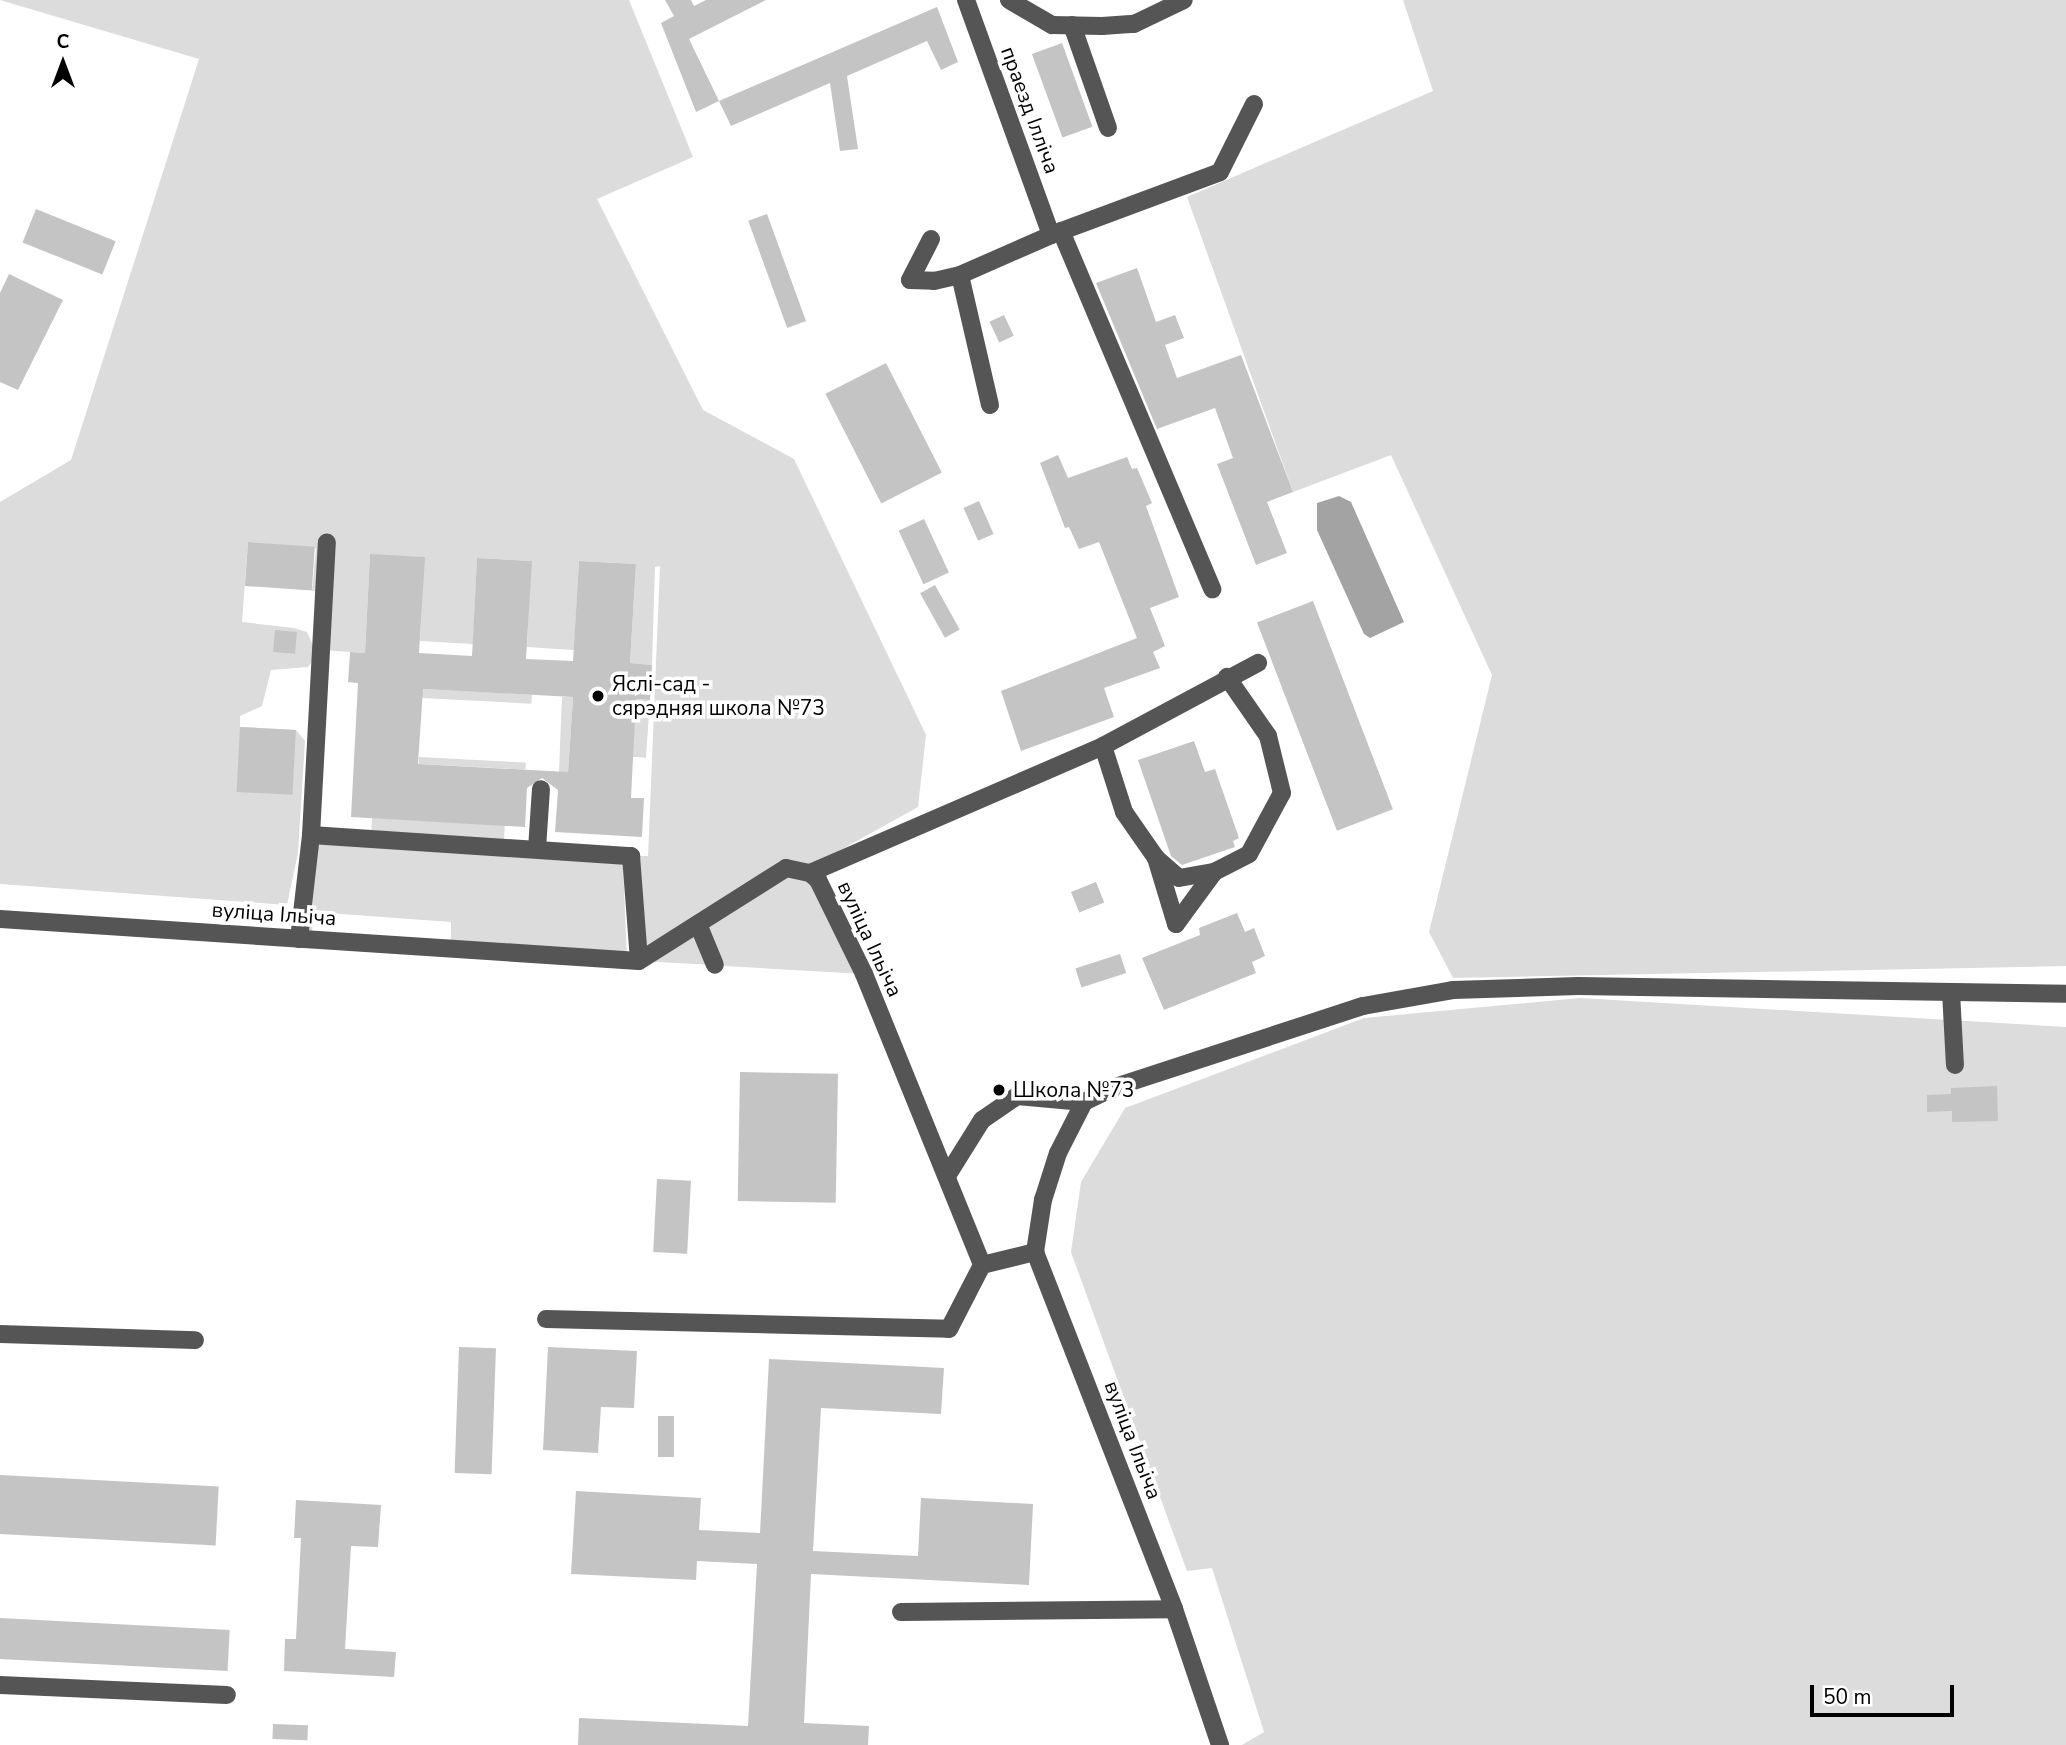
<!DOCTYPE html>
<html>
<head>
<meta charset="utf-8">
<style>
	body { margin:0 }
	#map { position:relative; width:2066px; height:1745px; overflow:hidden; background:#fff; font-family:"Nunito Sans",sans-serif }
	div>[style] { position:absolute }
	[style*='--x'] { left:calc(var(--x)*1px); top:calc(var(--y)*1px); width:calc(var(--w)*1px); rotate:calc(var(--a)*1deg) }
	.green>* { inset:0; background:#dcdcdc; transform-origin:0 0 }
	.water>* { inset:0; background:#a3a3a3 }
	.building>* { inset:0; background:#c4c4c4; transform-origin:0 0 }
	.minor>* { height:18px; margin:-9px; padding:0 9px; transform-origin:9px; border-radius:9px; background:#555 }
	.dots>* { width:19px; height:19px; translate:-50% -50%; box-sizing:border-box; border:4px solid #fff; border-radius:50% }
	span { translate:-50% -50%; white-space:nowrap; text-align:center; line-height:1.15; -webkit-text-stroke:7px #fff; paint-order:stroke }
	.street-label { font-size:21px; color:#000 }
	.poi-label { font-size:21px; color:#000 }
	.left { translate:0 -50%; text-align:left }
	.north { position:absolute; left:28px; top:28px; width:70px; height:70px; -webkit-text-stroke:5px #fff; paint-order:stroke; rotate:0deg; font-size:19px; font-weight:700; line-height:28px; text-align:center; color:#000 }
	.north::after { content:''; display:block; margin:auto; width:24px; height:32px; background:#000; clip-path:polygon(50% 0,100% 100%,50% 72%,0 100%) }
	.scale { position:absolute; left:1810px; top:1685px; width:144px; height:32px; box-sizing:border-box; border:4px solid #000; border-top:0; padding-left:9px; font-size:21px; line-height:24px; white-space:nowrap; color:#000; -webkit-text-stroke:5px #fff; paint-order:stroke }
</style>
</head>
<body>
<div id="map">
	<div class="green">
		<div style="clip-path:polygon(0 0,629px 0,693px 157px,597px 199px,703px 410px,794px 459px,926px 735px,918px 807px,810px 867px,695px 917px,638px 950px,631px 856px,648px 856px,660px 566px,655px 567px,652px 665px,630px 663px,636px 564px,579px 561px,574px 650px,527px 647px,531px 561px,477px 558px,473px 644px,420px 641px,424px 557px,370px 555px,365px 653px,321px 650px,324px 591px,312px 591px,316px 548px,248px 542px,242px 622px,294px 628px,307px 632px,314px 648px,314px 659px,308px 667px,271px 670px,262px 706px,240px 716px,240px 727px,296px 730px,305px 741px,298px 853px,287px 905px,0 884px,0 502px,71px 460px,199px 59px)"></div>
		<div style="clip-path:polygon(1403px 0,2066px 0,2066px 966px,1453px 978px,1429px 932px,1492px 675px,1391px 455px,1293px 492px,1187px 197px,1433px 91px)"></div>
		<div style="left:422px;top:689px;width:110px;height:9px;rotate:3deg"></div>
		<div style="clip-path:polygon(562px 697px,573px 697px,568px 772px,559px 772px)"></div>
		<div style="left:636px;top:699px;width:14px;height:58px;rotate:4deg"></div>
		<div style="left:419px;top:757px;width:107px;height:7px;rotate:3deg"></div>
		<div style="left:372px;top:818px;width:133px;height:15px;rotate:3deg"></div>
		<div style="clip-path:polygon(321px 835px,623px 864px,627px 960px,451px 949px,451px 922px,314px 912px,311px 940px,299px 939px,309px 853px,320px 845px)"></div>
		<div style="clip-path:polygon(786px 868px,810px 873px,864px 974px,725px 966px,705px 919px)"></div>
		<div style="clip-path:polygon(693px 933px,715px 965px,639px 961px)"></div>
		<div style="clip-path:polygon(1580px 998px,2066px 1027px,2066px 1745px,1242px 1745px,1264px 1732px,1212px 1568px,1187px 1571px,1071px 1252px,1081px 1182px,1125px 1108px,1364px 1018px)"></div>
	</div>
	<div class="water">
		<div style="clip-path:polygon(1339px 496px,1351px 502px,1404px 622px,1370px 638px,1364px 634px,1317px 530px,1317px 503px)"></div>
	</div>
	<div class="building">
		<div style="clip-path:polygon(665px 0,691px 0,694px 6px,706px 0,766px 0,689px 39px,719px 101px,696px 112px,661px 23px,674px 16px)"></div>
		<div style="clip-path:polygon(937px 7px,958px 62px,941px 70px,927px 41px,847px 76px,858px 149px,840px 151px,830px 83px,731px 126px,719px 101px)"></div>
		<div style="left:1062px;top:43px;width:89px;height:32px;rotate:70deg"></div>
		<div style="left:36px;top:209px;width:86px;height:36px;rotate:22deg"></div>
		<div style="left:767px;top:214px;width:114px;height:20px;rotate:70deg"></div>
		<div style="clip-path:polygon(1137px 268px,1156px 322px,1175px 315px,1184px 338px,1165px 345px,1177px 378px,1241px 355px,1293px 492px,1267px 502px,1287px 553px,1256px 565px,1217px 464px,1233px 458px,1215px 408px,1157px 429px,1096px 283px)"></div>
		<div style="clip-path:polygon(9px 274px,63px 300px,18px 390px,0 382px,0 293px)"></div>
		<div style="left:1004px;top:315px;width:23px;height:16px;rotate:65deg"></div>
		<div style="left:886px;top:363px;width:123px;height:68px;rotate:63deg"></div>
		<div style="clip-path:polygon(1058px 455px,1068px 478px,1127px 457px,1132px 469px,1137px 468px,1152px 503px,1146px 506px,1179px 597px,1150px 608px,1165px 646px,1153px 652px,1160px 668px,1104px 688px,1114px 717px,1021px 751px,1001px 691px,1137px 638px,1099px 542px,1079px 549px,1069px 527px,1065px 528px,1040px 463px)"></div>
		<div style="left:979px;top:501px;width:36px;height:17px;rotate:66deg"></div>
		<div style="left:924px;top:519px;width:59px;height:28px;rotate:65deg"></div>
		<div style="left:248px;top:542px;width:67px;height:44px;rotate:4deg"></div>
		<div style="clip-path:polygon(evenodd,370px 554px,425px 557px,419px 653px,472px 656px,477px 558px,532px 561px,526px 659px,573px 661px,579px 561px,636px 564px,630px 663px,652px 665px,650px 700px,636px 699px,631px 798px,644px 798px,642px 837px,555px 832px,558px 790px,542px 778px,527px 788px,525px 827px,351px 817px,358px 683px,348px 682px,350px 652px,365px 653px,370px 554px,423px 689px,573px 697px,568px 772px,418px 764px,423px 689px)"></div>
		<div style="left:935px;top:585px;width:51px;height:17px;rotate:61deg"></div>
		<div style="left:1313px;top:601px;width:223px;height:60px;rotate:69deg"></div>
		<div style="left:275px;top:630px;width:22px;height:22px;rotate:5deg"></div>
		<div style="left:240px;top:727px;width:56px;height:65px;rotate:3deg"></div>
		<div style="clip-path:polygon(1194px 741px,1205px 772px,1215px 769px,1239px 838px,1233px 841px,1235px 847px,1182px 865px,1171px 856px,1138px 760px)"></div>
		<div style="left:1096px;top:882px;width:22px;height:27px;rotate:68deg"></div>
		<div style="clip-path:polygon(1237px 913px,1245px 932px,1254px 928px,1265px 956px,1252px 962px,1256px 973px,1164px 1010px,1142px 958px,1200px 935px,1199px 928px)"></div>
		<div style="left:1120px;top:954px;width:20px;height:47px;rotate:72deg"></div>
		<div style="left:740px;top:1072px;width:98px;height:129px;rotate:1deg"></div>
		<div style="clip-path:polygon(1997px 1086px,1998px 1121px,1952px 1122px,1952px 1111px,1927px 1112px,1927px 1095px,1951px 1094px,1951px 1088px)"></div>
		<div style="left:657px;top:1179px;width:34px;height:73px;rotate:3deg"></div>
		<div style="left:459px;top:1347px;width:37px;height:126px;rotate:2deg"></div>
		<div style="clip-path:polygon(548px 1347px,637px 1351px,634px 1408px,601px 1407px,598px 1453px,543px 1450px)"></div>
		<div style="clip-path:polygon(769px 1359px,944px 1368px,941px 1414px,821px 1408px,813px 1551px,918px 1556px,921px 1498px,1033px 1504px,1029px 1585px,811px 1574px,804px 1723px,869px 1726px,868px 1745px,578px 1745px,579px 1718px,748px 1726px,757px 1564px,697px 1561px,696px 1580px,571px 1574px,576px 1491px,701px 1498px,699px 1530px,760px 1533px)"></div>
		<div style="left:658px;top:1416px;width:16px;height:41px"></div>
		<div style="left:0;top:1475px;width:219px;height:59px;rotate:3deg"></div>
		<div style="clip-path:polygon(296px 1500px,381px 1505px,378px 1547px,351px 1546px,345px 1649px,396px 1652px,394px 1677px,284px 1671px,285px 1639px,296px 1639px,301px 1538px,294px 1538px)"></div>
		<div style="left:0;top:1618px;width:230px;height:41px;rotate:3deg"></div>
		<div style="left:273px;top:1724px;width:35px;height:15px;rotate:2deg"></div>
	</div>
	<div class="minor">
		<div style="--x:966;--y:0;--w:250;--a:70.1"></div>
		<div style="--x:1009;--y:0;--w:50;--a:30.2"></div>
		<div style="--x:1052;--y:25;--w:50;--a:1.1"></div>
		<div style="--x:1102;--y:26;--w:32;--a:-4"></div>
		<div style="--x:1134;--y:24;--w:55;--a:-25.6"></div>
		<div style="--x:1072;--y:25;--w:109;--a:70.7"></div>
		<div style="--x:1061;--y:231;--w:389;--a:67.1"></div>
		<div style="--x:931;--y:239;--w:46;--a:117.1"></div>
		<div style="--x:910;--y:280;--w:24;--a:2"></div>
		<div style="--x:934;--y:281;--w:27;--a:-13"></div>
		<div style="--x:990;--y:405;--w:133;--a:-103"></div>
		<div style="--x:960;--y:275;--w:99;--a:-23.7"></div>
		<div style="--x:1051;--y:235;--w:180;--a:-20.4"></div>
		<div style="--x:1220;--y:172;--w:76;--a:-63.4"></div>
		<div style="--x:1103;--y:746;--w:69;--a:72.3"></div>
		<div style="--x:1124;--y:812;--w:56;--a:55.2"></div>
		<div style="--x:1156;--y:858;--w:30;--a:41"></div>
		<div style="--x:1179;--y:878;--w:36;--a:-10"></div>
		<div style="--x:1214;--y:872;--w:39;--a:-27"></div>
		<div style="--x:1249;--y:854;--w:69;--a:-61.6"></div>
		<div style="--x:1282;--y:793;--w:59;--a:-103.8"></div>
		<div style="--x:1268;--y:736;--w:72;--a:-124.8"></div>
		<div style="--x:311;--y:835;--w:293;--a:-86.9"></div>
		<div style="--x:537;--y:849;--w:60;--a:-86.2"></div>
		<div style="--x:1156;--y:858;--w:69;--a:73.1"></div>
		<div style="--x:1176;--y:924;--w:64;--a:-53.8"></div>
		<div style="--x:810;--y:873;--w:319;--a:-23.4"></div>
		<div style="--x:1103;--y:746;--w:176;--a:-28.2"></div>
		<div style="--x:0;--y:919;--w:640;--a:3.76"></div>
		<div style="--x:639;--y:961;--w:174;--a:-32.3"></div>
		<div style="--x:786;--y:868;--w:25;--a:12"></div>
		<div style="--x:810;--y:873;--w:11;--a:41"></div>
		<div style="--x:818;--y:880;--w:105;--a:63.9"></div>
		<div style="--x:864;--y:974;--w:314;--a:67.9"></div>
		<div style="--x:982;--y:1265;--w:55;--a:-13.8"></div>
		<div style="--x:1035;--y:1252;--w:383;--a:68.7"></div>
		<div style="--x:1174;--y:1609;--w:144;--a:71.3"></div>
		<div style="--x:698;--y:924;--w:44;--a:67.5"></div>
		<div style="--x:299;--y:939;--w:105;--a:-83.4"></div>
		<div style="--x:311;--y:835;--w:321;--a:3.8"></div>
		<div style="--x:631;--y:856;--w:105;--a:85.6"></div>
		<div style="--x:1951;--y:992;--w:73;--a:86.9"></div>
		<div style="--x:947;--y:1176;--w:66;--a:-58"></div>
		<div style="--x:982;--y:1120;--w:42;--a:-34.4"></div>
		<div style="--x:1017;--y:1096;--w:67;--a:5.1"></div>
		<div style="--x:1035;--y:1252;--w:53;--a:-81.3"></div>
		<div style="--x:1043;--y:1200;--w:49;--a:-72.3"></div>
		<div style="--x:1058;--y:1153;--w:57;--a:-63"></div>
		<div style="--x:1084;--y:1102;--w:34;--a:-26"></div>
		<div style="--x:1115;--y:1087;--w:261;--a:-18.1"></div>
		<div style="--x:1363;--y:1006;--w:91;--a:-10.1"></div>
		<div style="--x:1453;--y:990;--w:125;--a:-1.8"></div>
		<div style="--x:1578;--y:986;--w:488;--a:0.9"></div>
		<div style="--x:546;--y:1319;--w:403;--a:1.4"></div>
		<div style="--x:949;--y:1329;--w:72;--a:-62.7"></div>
		<div style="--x:0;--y:1334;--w:195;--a:1.8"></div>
		<div style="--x:901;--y:1612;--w:273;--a:-0.6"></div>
		<div style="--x:0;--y:1685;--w:227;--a:2.5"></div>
	</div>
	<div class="dots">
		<div style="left:598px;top:696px;background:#000"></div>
		<div style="left:999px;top:1090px;background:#000"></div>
	</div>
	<div class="street-label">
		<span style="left:1030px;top:110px;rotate:70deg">праезд Ілліча</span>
		<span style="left:274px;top:914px;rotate:4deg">вуліца Ільіча</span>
		<span style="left:870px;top:939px;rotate:65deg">вуліца Ільіча</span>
		<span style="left:1133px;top:1440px;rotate:69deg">вуліца Ільіча</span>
	</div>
	<div class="poi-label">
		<span class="left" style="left:612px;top:696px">Яслі-сад -<br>сярэдняя школа №73</span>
		<span class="left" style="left:1013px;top:1090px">Школа №73</span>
	</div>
	<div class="north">С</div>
	<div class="scale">50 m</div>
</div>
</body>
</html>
